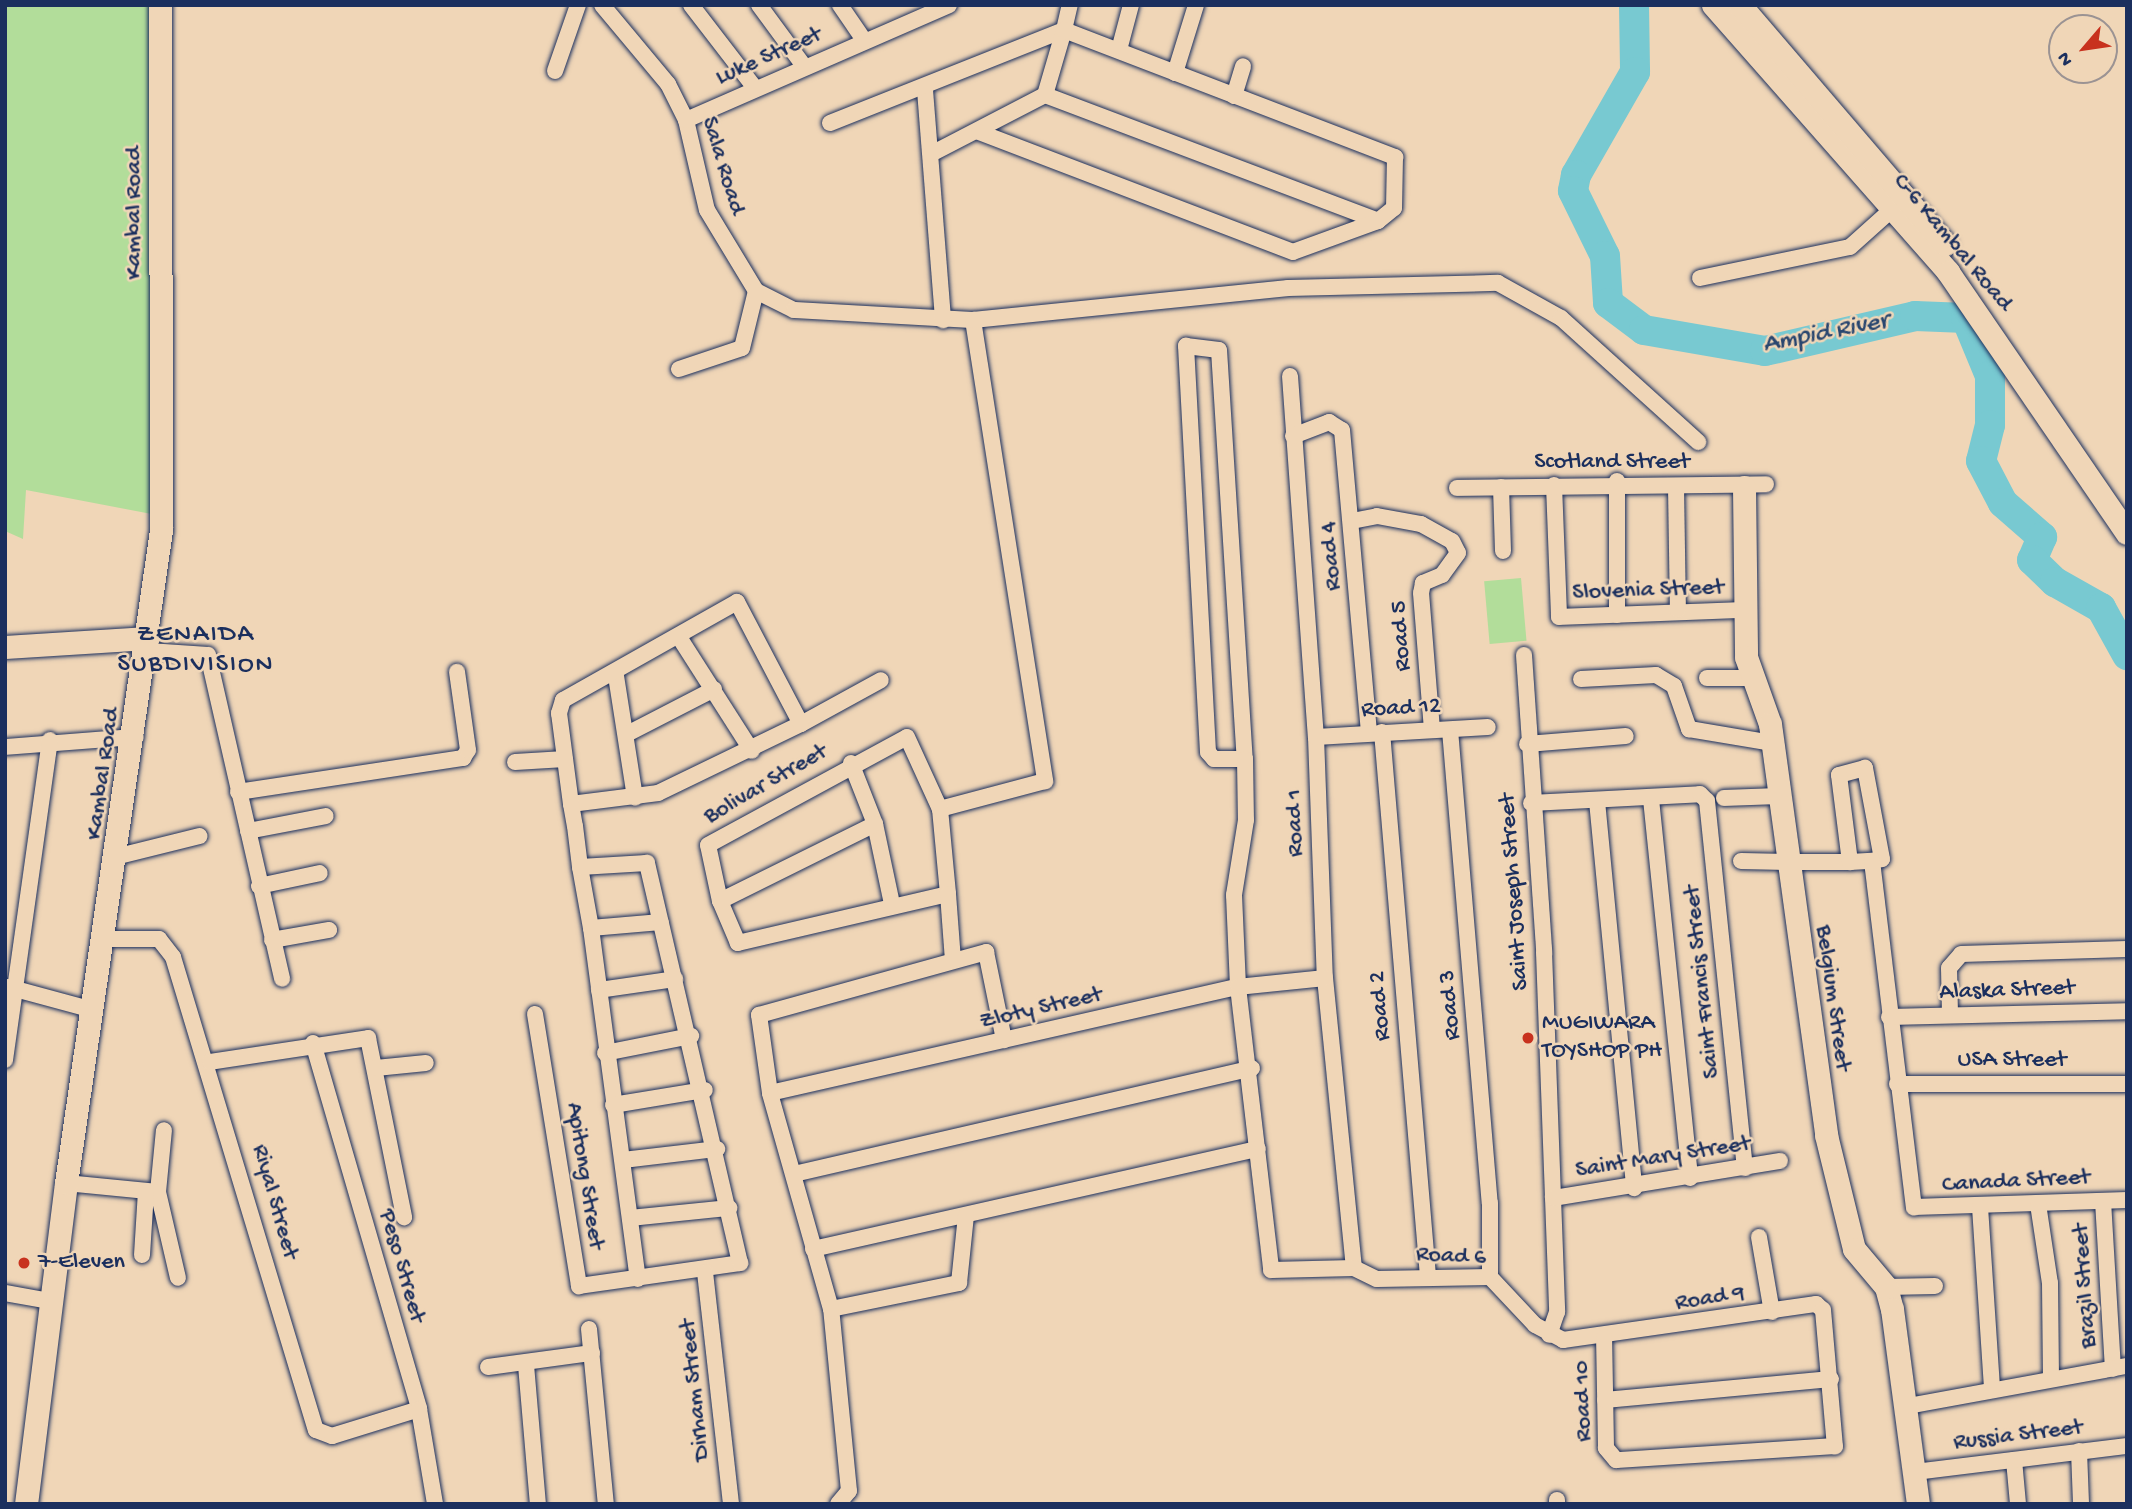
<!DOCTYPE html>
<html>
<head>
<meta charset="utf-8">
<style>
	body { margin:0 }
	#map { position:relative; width:2132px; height:1509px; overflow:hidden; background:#f0d6b7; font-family:"Gochi Hand",sans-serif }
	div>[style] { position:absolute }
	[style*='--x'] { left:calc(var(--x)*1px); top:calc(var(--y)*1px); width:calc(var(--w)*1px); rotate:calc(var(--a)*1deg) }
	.green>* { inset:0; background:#b2dd9a; transform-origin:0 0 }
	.river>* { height:30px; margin:-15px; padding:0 15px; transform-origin:15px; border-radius:15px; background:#78c9d1 }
	.roads { filter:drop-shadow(0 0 2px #1b2f5e) drop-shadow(0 0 2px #1b2f5e) }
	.street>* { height:16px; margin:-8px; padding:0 8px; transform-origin:8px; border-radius:8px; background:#f0d6b7 }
	.secondary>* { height:23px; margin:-11.5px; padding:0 11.5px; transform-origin:11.5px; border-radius:11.5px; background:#f0d6b7 }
	.dots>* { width:19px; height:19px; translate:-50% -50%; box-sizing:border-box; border:4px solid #f0d6b7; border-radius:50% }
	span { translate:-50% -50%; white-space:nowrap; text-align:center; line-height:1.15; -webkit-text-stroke:5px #f0d6b7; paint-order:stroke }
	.street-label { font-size:24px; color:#1b2f5e }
	.poi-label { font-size:24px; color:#1b2f5e }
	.left { translate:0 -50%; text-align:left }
	.water-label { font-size:26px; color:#29466f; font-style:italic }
	.neighbourhood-label { font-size:26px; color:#1b2f5e; letter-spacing:2px }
	.frame { position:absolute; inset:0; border:7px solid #1b2f5e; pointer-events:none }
	.north { position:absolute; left:2048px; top:14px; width:70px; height:70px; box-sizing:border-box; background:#f0d6b7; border:2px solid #9b9393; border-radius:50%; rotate:241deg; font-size:19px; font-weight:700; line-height:28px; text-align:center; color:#1b2f5e }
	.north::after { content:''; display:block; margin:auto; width:24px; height:32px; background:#c8321e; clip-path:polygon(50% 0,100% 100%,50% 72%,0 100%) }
</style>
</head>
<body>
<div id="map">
	<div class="green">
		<div style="clip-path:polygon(5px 5px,157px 5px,162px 516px,26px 490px,23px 539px,5px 531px)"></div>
		<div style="left:1521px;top:578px;width:63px;height:37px;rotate:85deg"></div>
	</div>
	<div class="river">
		<div style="--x:1634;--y:5;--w:67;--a:89.1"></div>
		<div style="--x:1635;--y:72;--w:119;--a:119.8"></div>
		<div style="--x:1576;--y:175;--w:16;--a:101"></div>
		<div style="--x:1573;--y:191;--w:72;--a:63.8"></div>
		<div style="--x:1605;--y:256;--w:47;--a:86.3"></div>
		<div style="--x:1608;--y:303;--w:45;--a:36.9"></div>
		<div style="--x:1644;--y:330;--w:123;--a:9.8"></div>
		<div style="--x:1765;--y:351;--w:154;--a:-13.1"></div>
		<div style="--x:1915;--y:316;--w:51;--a:2.2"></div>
		<div style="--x:1966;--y:318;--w:63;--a:67.5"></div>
		<div style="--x:1990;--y:376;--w:49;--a:90"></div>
		<div style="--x:1990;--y:425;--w:37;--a:104"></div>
		<div style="--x:1981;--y:461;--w:47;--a:62.4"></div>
		<div style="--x:2003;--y:503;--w:52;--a:41.1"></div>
		<div style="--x:2042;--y:537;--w:25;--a:113"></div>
		<div style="--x:2032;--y:560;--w:32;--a:44"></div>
		<div style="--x:2055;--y:582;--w:53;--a:29.5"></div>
		<div style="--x:2101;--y:608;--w:54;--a:61"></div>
	</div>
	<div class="roads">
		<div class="street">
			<div style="--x:602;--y:5;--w:103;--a:50.1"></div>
			<div style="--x:668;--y:84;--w:40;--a:63.4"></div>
			<div style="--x:686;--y:120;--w:92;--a:76.9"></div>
			<div style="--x:707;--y:210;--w:95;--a:58.8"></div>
			<div style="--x:756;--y:291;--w:42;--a:26.6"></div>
			<div style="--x:794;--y:310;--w:179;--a:3.2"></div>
			<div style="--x:973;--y:320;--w:467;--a:81.1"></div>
			<div style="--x:1045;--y:781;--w:109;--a:165.1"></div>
			<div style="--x:691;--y:5;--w:105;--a:52.4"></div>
			<div style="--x:759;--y:5;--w:76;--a:53.6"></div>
			<div style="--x:840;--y:5;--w:42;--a:55.6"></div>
			<div style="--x:1119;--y:50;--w:47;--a:-75.1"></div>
			<div style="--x:555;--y:71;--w:70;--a:-70.8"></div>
			<div style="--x:1175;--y:73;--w:71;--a:-72.8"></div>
			<div style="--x:925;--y:90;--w:231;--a:85.5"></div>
			<div style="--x:1045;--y:95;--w:356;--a:20.7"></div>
			<div style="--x:1234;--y:96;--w:31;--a:-73"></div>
			<div style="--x:686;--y:120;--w:287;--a:-23.6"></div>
			<div style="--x:830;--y:123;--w:252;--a:-21.7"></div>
			<div style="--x:1064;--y:30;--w:26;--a:-77"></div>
			<div style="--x:931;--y:154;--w:128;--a:-27.4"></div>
			<div style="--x:1045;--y:95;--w:68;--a:-73.7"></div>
			<div style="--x:1064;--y:30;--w:355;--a:21"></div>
			<div style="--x:1395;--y:157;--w:51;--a:91.1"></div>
			<div style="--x:1394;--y:208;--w:21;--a:141"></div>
			<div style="--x:1378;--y:221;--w:90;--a:160"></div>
			<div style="--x:1293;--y:252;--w:336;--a:-159.1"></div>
			<div style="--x:1700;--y:278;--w:153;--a:-11.7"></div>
			<div style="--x:1850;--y:247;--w:64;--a:-41.9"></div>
			<div style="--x:973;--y:320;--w:317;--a:-5.8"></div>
			<div style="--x:1288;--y:288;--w:210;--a:-1.4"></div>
			<div style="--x:1498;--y:283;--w:72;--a:29.1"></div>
			<div style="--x:1561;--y:318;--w:185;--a:42.1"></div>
			<div style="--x:679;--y:369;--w:66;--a:-18.4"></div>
			<div style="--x:742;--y:348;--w:59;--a:-76.2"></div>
			<div style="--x:1290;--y:376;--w:362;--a:85.9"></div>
			<div style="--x:1316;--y:737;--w:241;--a:87.9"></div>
			<div style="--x:1325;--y:978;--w:291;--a:84.3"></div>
			<div style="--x:1293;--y:436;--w:39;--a:-21"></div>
			<div style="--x:1329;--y:422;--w:15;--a:32"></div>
			<div style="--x:1342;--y:430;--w:304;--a:84.9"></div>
			<div style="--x:1554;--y:485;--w:132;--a:87.8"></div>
			<div style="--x:1559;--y:617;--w:184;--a:-2.2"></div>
			<div style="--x:1676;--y:486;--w:124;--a:89.1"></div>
			<div style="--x:1501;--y:487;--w:64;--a:88.2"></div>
			<div style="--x:1457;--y:488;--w:309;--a:-0.7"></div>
			<div style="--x:1352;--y:521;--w:25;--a:-11"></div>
			<div style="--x:1377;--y:516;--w:45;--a:10.3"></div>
			<div style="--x:1421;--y:524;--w:35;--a:29"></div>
			<div style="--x:1452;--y:541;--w:13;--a:63"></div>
			<div style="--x:1458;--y:553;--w:27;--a:126"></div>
			<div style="--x:1442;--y:575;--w:21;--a:157"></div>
			<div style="--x:1423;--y:583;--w:10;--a:101"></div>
			<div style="--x:1421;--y:593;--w:136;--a:85.4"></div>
			<div style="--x:1617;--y:615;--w:134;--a:-90"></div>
			<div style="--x:679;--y:637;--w:135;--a:57.4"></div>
			<div style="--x:148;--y:651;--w:60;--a:3.8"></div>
			<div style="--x:208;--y:655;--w:332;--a:77.1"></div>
			<div style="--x:1524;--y:655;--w:298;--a:86.1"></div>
			<div style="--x:1544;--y:952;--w:360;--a:87.9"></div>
			<div style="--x:1557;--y:1312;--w:24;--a:109"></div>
			<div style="--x:616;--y:676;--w:123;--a:81.1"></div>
			<div style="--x:1707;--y:678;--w:45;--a:0"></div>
			<div style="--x:1581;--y:679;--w:75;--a:-3.1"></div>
			<div style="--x:1656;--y:675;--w:21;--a:31"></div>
			<div style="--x:1674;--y:686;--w:46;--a:70.8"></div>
			<div style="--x:1689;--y:729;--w:85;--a:9.5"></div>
			<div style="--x:801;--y:724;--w:91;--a:-28.8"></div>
			<div style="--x:1450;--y:730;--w:475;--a:85.2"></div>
			<div style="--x:1490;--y:1203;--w:74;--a:90"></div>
			<div style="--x:1382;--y:732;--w:546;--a:85.17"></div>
			<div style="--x:627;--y:734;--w:98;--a:-27.3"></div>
			<div style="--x:1316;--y:737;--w:172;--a:-3.3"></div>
			<div style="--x:1527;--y:744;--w:99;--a:-4.6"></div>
			<div style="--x:5;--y:747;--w:131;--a:-4.4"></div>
			<div style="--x:1245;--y:759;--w:31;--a:180"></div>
			<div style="--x:1214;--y:759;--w:9;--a:-131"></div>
			<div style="--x:1208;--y:752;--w:407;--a:-93.1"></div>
			<div style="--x:1186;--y:346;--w:33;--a:7"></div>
			<div style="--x:1219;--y:350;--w:410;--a:86.4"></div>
			<div style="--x:1245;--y:759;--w:61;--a:89.1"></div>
			<div style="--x:1246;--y:820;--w:76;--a:99.1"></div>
			<div style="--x:1234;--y:895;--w:92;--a:87.5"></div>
			<div style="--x:1238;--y:987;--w:285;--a:83.3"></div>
			<div style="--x:1271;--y:1270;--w:83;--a:-1.4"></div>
			<div style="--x:1354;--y:1268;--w:25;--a:26"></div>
			<div style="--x:1377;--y:1279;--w:113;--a:-1"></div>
			<div style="--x:1490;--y:1277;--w:66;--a:46.8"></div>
			<div style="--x:1535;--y:1325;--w:32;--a:28"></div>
			<div style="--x:1563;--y:1340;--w:256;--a:-8.1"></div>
			<div style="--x:1816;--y:1304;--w:9;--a:41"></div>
			<div style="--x:1823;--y:1310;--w:137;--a:85"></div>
			<div style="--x:1835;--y:1446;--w:219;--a:176.3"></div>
			<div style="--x:1616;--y:1460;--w:16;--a:-130"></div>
			<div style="--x:1606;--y:1448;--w:111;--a:-91"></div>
			<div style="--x:515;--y:762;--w:50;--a:-3.4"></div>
			<div style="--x:851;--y:763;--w:66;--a:68.5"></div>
			<div style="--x:875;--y:824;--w:82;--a:78"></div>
			<div style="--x:238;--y:792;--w:228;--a:-8.6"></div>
			<div style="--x:463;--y:758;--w:9;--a:-58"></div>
			<div style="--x:468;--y:750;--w:79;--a:-98"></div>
			<div style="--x:1724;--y:798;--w:54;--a:-2.1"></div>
			<div style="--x:1651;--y:799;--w:381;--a:84.1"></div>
			<div style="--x:1597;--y:801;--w:389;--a:84.5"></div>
			<div style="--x:1531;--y:803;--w:169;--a:-3"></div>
			<div style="--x:1700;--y:794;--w:10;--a:45"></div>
			<div style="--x:1707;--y:801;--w:369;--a:84.1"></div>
			<div style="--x:571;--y:804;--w:88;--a:-7.2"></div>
			<div style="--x:658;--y:793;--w:159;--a:-25.8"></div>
			<div style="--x:801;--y:724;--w:138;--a:-117.7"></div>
			<div style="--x:737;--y:602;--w:200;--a:150.6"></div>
			<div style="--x:563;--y:700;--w:14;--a:107"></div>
			<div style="--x:559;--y:713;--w:92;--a:82.5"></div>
			<div style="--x:571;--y:804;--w:22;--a:80"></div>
			<div style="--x:575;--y:826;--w:41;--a:83"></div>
			<div style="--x:580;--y:867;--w:62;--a:79.8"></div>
			<div style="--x:591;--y:928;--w:354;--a:82.4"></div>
			<div style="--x:248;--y:831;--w:79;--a:-10.9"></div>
			<div style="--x:119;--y:856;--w:83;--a:-13.9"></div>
			<div style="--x:1741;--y:861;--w:47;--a:1.2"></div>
			<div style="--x:1788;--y:862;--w:62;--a:0"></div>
			<div style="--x:1850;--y:862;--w:22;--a:-3"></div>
			<div style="--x:1872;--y:861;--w:10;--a:-11"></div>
			<div style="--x:1882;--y:859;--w:93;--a:-100.6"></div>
			<div style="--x:1865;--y:768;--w:27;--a:165"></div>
			<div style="--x:1839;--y:775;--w:88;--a:82.8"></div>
			<div style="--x:1872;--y:861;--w:349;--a:83.1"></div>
			<div style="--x:1914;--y:1207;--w:213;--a:-1.9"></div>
			<div style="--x:259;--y:886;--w:62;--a:-12"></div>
			<div style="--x:948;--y:894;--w:216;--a:166.9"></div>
			<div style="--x:738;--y:943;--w:46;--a:-113.2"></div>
			<div style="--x:720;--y:901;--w:57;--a:-102.1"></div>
			<div style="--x:708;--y:845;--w:226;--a:-28.5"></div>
			<div style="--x:907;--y:737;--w:79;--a:65.4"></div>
			<div style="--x:940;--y:809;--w:85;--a:84.6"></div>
			<div style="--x:948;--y:894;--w:66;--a:85.7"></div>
			<div style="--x:720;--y:901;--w:173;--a:-26.4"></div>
			<div style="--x:591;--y:928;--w:70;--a:-4.9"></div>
			<div style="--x:106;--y:939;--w:53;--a:0"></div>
			<div style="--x:159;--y:939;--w:23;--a:52"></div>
			<div style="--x:173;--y:957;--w:494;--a:73.2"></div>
			<div style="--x:316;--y:1430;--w:17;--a:21"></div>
			<div style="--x:332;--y:1436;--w:91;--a:-17.2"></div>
			<div style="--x:272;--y:940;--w:58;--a:-10"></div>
			<div style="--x:8;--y:987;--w:88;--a:15.1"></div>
			<div style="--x:599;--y:990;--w:77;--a:-8.2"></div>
			<div style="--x:535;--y:1014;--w:276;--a:80.8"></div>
			<div style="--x:579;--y:1286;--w:163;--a:-8.1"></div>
			<div style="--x:740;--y:1263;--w:411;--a:-103.1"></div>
			<div style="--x:647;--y:863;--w:67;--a:176.6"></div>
			<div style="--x:1950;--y:1015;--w:47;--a:-91.2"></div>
			<div style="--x:1949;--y:968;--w:18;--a:-49"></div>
			<div style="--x:1961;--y:954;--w:166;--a:-1.7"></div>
			<div style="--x:1889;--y:1017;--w:238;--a:-1.4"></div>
			<div style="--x:313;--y:1043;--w:381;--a:73.8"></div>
			<div style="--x:419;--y:1409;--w:96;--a:80.4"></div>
			<div style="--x:605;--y:1053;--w:88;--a:-11.2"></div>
			<div style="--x:5;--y:1060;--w:323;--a:-82"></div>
			<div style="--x:210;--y:1062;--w:160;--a:-8.6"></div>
			<div style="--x:368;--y:1038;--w:183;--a:78.6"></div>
			<div style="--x:376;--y:1068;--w:50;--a:-5.7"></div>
			<div style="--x:1897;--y:1084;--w:230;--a:0"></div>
			<div style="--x:770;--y:1093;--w:480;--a:-12.8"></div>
			<div style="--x:1238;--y:987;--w:87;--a:-5.9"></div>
			<div style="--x:613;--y:1105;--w:93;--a:-9.3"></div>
			<div style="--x:623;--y:1160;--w:95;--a:-6.7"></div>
			<div style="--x:794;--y:1174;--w:470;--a:-13"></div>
			<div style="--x:66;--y:1183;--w:92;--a:5.6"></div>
			<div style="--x:158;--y:1192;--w:62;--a:-84.5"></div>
			<div style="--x:158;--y:1192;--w:88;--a:76.9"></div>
			<div style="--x:1553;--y:1198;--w:230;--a:-9.3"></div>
			<div style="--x:2103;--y:1201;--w:168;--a:86.6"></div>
			<div style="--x:2038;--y:1204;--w:80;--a:81.4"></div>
			<div style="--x:2050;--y:1283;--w:96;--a:89.4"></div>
			<div style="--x:1980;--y:1207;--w:181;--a:86.2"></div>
			<div style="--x:630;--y:1218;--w:100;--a:-5.8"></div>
			<div style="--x:1759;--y:1237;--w:76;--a:80.2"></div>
			<div style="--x:813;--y:1249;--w:456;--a:-12.7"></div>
			<div style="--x:142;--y:1255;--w:64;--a:-86.4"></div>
			<div style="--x:705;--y:1272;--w:233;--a:83.6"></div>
			<div style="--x:1886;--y:1287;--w:49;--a:-1.2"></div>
			<div style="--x:5;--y:1293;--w:46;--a:10.1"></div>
			<div style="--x:831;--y:1309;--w:131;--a:-11.5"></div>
			<div style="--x:959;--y:1283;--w:68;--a:-84.1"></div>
			<div style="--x:589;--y:1329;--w:176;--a:84.5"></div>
			<div style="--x:526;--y:1365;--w:140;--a:85.1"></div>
			<div style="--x:488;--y:1367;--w:105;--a:-7.7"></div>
			<div style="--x:1605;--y:1400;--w:227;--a:-5.3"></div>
			<div style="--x:1908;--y:1406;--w:223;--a:-10.4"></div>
			<div style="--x:2079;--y:1451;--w:53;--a:87.8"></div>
			<div style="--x:2014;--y:1460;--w:44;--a:84.8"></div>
			<div style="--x:1915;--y:1472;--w:214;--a:-7"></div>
			<div style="--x:1557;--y:1500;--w:4;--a:90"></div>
			<div style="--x:838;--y:1504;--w:17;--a:-50"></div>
			<div style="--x:849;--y:1491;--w:183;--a:-95.6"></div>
			<div style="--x:831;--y:1309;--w:224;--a:-105.8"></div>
			<div style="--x:770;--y:1093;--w:79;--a:-98"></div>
			<div style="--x:759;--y:1015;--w:236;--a:-15.5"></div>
			<div style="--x:986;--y:952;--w:90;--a:78.4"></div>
		</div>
		<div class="secondary">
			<div style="--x:1713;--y:5;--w:356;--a:48.6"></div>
			<div style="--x:1948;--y:272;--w:316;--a:55.6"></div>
			<div style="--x:1740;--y:5;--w:315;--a:49.4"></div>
			<div style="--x:1744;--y:487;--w:170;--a:89.3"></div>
			<div style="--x:1746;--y:657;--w:71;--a:70.3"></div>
			<div style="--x:1770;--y:724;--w:415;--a:82.2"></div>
			<div style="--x:1826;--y:1135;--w:117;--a:76.2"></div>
			<div style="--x:1854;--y:1249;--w:50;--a:49.9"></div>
			<div style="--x:1886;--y:1287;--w:23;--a:75"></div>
			<div style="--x:1892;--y:1309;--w:197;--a:82.4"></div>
			<div style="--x:5;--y:647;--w:143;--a:-3.6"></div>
			<div style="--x:26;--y:1504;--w:323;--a:-82.9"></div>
			<div style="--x:66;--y:1183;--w:660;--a:-81.72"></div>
			<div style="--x:161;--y:530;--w:525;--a:-90.11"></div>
		</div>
	</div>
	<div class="dots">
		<div style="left:1528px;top:1038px;background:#c8321e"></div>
		<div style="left:24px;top:1263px;background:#c8321e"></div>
	</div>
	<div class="street-label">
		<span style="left:769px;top:57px;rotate:-24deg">Luke Street</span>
		<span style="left:722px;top:166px;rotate:73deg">Sala Road</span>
		<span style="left:135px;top:213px;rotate:-90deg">Kambal Road</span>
		<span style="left:1952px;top:243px;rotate:50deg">C-6 Kambal Road</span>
		<span style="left:1612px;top:463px">Scotland Street</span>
		<span style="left:1332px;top:556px;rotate:-95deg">Road 4</span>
		<span style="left:1648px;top:591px;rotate:-2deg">Slovenia Street</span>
		<span style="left:1402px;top:636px;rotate:-94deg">Road 5</span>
		<span style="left:1401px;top:709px;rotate:-3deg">Road 12</span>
		<span style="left:104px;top:774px;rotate:-82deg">Kambal Road</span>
		<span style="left:766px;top:785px;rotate:-30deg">Bolivar Street</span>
		<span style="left:1296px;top:823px;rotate:-92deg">Road 1</span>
		<span style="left:1515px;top:892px;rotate:-94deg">Saint Joseph Street</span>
		<span style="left:1703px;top:982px;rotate:-96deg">Saint Francis Street</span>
		<span style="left:2007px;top:991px;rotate:-2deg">Alaska Street</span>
		<span style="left:1832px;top:998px;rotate:82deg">Belgium Street</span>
		<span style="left:1451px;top:1005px;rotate:-95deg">Road 3</span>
		<span style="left:1381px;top:1006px;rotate:-95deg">Road 2</span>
		<span style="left:1041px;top:1009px;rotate:-13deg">Zloty Street</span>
		<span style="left:2012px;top:1061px">USA Street</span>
		<span style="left:1663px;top:1158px;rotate:-9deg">Saint Mary Street</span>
		<span style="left:584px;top:1176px;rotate:81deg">Apitong Street</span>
		<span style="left:2016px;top:1182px;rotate:-3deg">Canada Street</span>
		<span style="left:274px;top:1202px;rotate:74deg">Riyal Street</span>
		<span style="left:1451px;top:1257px;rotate:3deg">Road 6</span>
		<span style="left:401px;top:1266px;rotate:74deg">Peso Street</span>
		<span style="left:2086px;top:1286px;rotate:-94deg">Brazil Street</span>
		<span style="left:1710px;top:1299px;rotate:-9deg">Road 9</span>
		<span style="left:696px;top:1390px;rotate:-96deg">Dirham Street</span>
		<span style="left:1584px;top:1401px;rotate:-92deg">Road 10</span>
		<span style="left:2018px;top:1436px;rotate:-7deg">Russia Street</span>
	</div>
	<div class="poi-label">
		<span class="left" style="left:1542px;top:1038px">MUGIWARA<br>TOYSHOP PH</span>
		<span class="left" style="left:38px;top:1263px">7-Eleven</span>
	</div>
	<div class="water-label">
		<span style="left:1826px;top:334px;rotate:-11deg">Ampid River</span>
	</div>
	<div class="neighbourhood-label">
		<span style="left:196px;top:651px">ZENAIDA<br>SUBDIVISION</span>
	</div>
	<div class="frame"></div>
	<div class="north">N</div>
</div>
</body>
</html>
